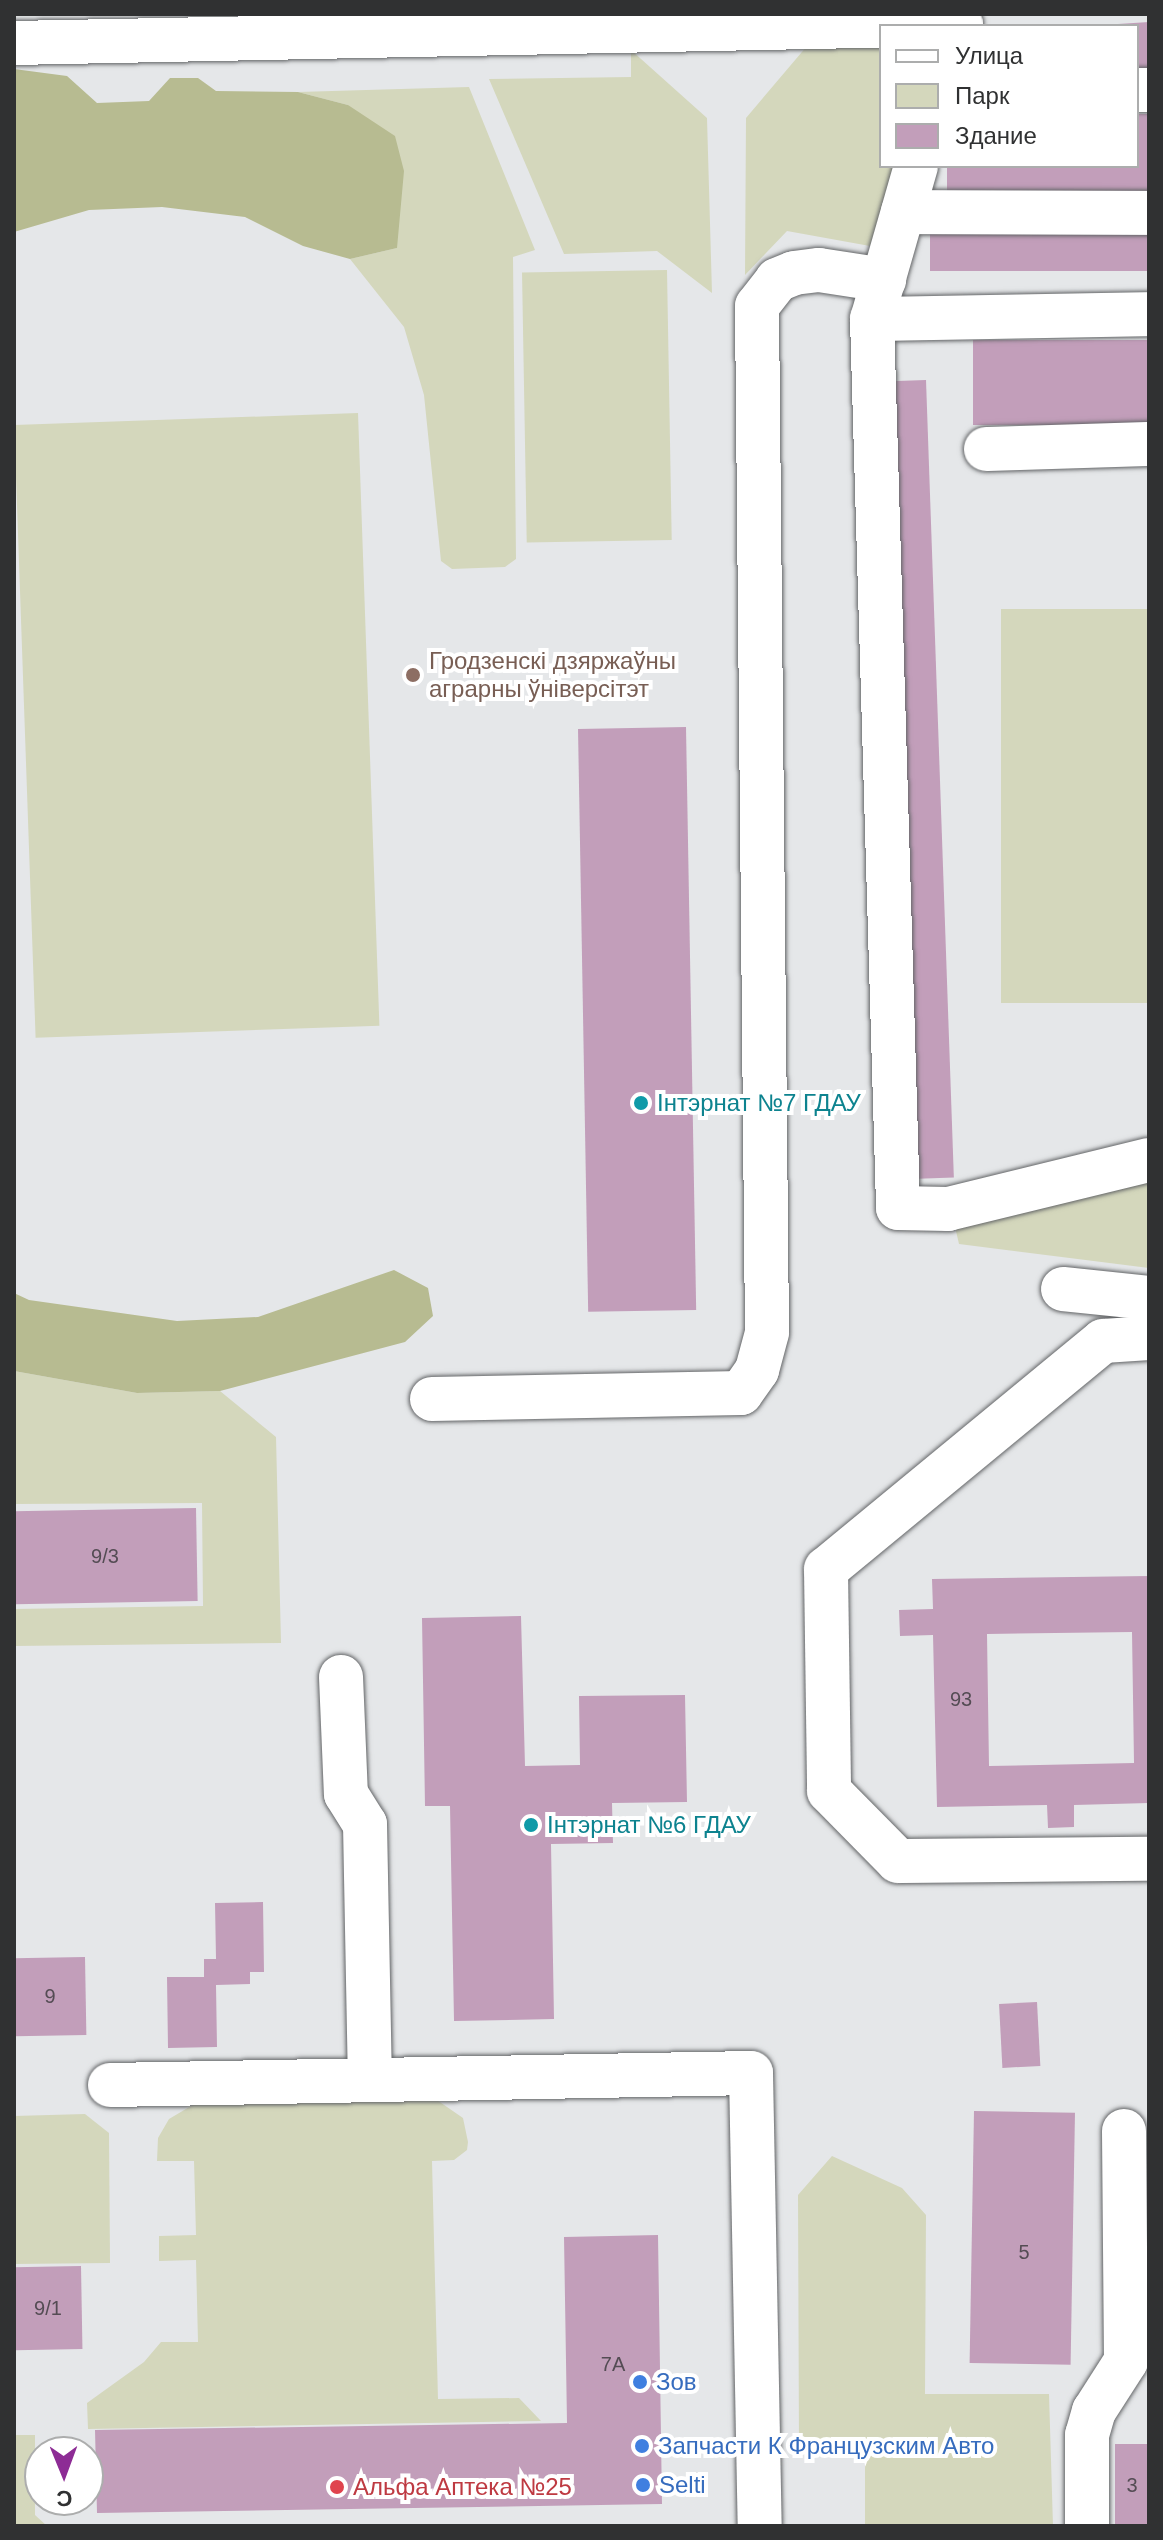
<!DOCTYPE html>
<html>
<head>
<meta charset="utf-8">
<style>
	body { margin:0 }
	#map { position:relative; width:1163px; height:2540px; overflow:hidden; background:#e5e7e9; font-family:Helvetica,sans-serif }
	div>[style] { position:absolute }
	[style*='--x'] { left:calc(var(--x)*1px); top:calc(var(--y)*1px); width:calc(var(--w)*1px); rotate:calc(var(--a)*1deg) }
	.green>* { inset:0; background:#d4d7bc; transform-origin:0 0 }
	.forest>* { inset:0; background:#b7bb91 }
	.building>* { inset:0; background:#c29eba; transform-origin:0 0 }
	.roads { filter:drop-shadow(0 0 2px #636567) drop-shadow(0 0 2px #636567) }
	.minor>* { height:44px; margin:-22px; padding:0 22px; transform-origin:22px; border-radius:22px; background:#fff }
	.dots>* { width:22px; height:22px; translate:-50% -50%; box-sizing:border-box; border:4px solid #fff; border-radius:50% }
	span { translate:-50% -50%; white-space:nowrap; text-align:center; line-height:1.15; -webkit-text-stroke:8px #fff; paint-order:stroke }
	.number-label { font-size:20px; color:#544c54 }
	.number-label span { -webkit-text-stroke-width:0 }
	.education-label { font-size:24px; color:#785e54 }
	.left { translate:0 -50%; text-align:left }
	.culture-label { font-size:24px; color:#0d838f }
	.shop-label { font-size:24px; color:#366cbe }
	.health-label { font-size:24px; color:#be3a42 }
	.frame { position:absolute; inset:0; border:16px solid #303132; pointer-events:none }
	.legend { position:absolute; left:879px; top:24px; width:260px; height:144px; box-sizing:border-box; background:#fff; border:2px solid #acadad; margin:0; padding:10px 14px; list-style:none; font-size:24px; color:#303132 }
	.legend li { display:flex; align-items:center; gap:16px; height:40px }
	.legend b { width:40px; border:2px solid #acadad }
	.north { position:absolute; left:24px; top:2436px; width:80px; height:80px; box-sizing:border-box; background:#fff; border:2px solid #acadad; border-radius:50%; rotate:179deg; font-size:22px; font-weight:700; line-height:32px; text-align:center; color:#303132 }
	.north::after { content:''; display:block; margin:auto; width:28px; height:36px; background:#8d2c95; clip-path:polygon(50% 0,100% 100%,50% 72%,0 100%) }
</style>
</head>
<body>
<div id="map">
	<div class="green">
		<div style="clip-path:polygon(881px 40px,881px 166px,896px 166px,870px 246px,787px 231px,745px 275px,746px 118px,807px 46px)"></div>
		<div style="clip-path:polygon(631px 50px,707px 118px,712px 293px,657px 251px,564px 254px,489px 79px,631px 77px)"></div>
		<div style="clip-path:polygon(469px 87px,535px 250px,513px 257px,516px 559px,505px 567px,452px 569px,441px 561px,424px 395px,404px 327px,350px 259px,397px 248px,348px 105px,298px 92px)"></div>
		<div style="left:667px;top:270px;width:270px;height:145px;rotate:89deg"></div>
		<div style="left:358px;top:413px;width:613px;height:344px;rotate:88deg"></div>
		<div style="left:1149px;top:609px;width:394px;height:148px;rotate:90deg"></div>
		<div style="clip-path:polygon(1149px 1173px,1149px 1268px,959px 1244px,952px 1214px)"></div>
		<div style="clip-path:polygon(14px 1371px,137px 1393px,220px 1391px,276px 1437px,281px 1643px,14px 1646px,14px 1609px,203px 1606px,202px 1503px,14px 1504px)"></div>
		<div style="clip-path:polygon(434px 2098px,463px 2118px,468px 2142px,467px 2150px,454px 2160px,432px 2161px,438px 2399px,519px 2398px,541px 2421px,88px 2429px,87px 2403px,144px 2362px,161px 2342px,198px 2342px,196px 2260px,159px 2261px,159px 2236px,196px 2235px,194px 2161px,157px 2161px,158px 2138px,169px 2119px,196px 2103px)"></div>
		<div style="clip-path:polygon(85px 2114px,109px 2133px,110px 2263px,14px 2264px,14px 2116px)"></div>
		<div style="clip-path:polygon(832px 2156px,902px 2188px,926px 2215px,925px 2394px,1049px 2394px,1053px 2526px,865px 2526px,865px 2450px,799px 2449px,798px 2195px)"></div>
		<div style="clip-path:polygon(14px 2435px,35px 2435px,35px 2515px,47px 2526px,14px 2526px)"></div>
	</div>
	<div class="forest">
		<div style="clip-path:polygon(14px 69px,67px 76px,97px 103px,149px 101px,170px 78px,198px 78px,216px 91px,298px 92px,348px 105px,395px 136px,404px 171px,397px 248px,350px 259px,303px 246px,245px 217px,162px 207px,89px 210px,14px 232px)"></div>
		<div style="clip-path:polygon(394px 1270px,428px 1288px,433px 1316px,405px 1342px,220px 1391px,137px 1393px,14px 1371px,14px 1293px,29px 1300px,177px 1321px,258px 1317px)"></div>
	</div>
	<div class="building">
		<div style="clip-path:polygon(1149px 22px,1149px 69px,1137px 69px,1137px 26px,1087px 26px)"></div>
		<div style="clip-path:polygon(1137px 114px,1149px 114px,1149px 198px,947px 198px,947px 166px,1137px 166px)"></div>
		<div style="left:930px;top:231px;width:219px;height:40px"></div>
		<div style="left:1149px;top:340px;width:85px;height:176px;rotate:90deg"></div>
		<div style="left:926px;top:380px;width:798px;height:36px;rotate:88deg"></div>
		<div style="left:686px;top:727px;width:583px;height:108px;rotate:89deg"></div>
		<div style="left:196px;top:1508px;width:93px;height:182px;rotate:89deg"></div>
		<div style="clip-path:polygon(evenodd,1149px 1576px,1149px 1803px,1074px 1805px,1074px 1827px,1048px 1828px,1047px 1805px,937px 1807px,933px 1635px,900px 1636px,899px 1610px,933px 1609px,932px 1579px,1149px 1576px,1132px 1632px,1134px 1763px,989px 1766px,987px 1634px,1132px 1632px)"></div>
		<div style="clip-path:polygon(521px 1616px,525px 1766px,580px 1765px,579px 1696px,685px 1695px,687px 1802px,612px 1803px,613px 1843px,551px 1844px,554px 2019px,454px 2021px,450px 1806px,425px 1806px,422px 1618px)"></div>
		<div style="clip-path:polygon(263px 1902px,264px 1972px,250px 1972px,250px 1984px,216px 1985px,217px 2047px,168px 2048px,167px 1977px,204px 1977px,204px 1959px,216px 1959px,215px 1903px)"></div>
		<div style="left:85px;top:1957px;width:78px;height:71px;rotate:89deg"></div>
		<div style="left:1037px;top:2002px;width:64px;height:38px;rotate:87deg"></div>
		<div style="left:974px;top:2111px;width:101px;height:252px;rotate:1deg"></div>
		<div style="clip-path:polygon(658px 2235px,662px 2504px,97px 2513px,95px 2430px,567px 2423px,564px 2237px)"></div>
		<div style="left:81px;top:2266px;width:83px;height:67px;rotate:89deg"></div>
		<div style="left:1115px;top:2444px;width:34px;height:82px"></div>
	</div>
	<div class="roads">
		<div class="minor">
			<div style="--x:14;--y:43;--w:947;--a:-1.15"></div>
			<div style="--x:1137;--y:90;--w:12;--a:0"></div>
			<div style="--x:916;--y:166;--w:159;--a:106"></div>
			<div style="--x:872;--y:319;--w:889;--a:88.32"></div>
			<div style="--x:898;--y:1208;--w:50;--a:1.1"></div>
			<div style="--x:948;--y:1209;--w:207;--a:-13.7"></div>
			<div style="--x:903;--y:212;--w:246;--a:0.2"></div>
			<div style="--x:872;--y:319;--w:277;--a:-1"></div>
			<div style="--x:986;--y:449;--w:163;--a:-1.8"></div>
			<div style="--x:1063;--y:1289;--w:86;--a:6"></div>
			<div style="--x:1149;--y:1338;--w:46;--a:176.3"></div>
			<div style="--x:1103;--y:1341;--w:359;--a:140.5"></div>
			<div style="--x:826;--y:1569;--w:222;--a:89.2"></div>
			<div style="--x:829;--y:1791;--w:98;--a:45.4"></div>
			<div style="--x:898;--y:1861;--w:251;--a:-0.5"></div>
			<div style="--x:432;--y:1399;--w:309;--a:-1.1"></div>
			<div style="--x:741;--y:1393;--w:28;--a:-55"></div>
			<div style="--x:757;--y:1370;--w:39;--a:-75"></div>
			<div style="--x:767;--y:1332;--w:1026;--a:-90.56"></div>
			<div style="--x:757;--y:306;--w:33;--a:-52"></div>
			<div style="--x:777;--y:280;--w:18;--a:-22"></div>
			<div style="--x:794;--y:273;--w:25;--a:-7"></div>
			<div style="--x:819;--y:270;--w:66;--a:8.7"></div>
			<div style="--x:341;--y:1677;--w:117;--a:87.6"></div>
			<div style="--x:346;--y:1794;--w:36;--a:58"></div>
			<div style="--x:365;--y:1824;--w:256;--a:88.9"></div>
			<div style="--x:110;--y:2085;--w:641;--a:-1.07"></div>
			<div style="--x:751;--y:2073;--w:453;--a:88.9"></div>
			<div style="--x:1087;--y:2526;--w:91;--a:-90"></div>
			<div style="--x:1087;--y:2435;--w:25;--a:-74"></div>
			<div style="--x:1094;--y:2411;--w:59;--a:-57.4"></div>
			<div style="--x:1126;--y:2361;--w:230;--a:-90.5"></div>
		</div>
	</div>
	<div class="dots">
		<div style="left:413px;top:675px;background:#8d6e63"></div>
		<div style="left:641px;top:1103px;background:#0f9aa8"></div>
		<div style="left:531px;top:1825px;background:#0f9aa8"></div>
		<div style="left:640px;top:2382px;background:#3f7fe0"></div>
		<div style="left:642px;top:2446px;background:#3f7fe0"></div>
		<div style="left:643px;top:2485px;background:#3f7fe0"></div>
		<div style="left:337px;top:2487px;background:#e0444e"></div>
	</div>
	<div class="number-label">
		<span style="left:105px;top:1556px">9/3</span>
		<span style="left:961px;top:1699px">93</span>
		<span style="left:50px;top:1996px">9</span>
		<span style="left:1024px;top:2252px">5</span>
		<span style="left:48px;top:2308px">9/1</span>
		<span style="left:613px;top:2364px">7А</span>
		<span style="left:1132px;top:2485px">3</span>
	</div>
	<div class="education-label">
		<span class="left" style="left:429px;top:675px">Гродзенскі дзяржаўны<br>аграрны ўніверсітэт</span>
	</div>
	<div class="culture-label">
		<span class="left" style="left:657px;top:1103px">Інтэрнат №7 ГДАУ</span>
		<span class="left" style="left:547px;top:1825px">Інтэрнат №6 ГДАУ</span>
	</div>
	<div class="shop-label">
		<span class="left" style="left:656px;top:2382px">Зов</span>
		<span class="left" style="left:658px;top:2446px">Запчасти К Французским Авто</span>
		<span class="left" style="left:659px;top:2485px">Selti</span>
	</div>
	<div class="health-label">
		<span class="left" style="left:353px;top:2487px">Альфа Аптека №25</span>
	</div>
	<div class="frame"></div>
	<ul class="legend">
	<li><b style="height:10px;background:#fff"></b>Улица</li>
	<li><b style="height:22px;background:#d4d7bc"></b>Парк</li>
	<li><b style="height:22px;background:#c29eba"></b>Здание</li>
	</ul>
	<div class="north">С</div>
</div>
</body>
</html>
